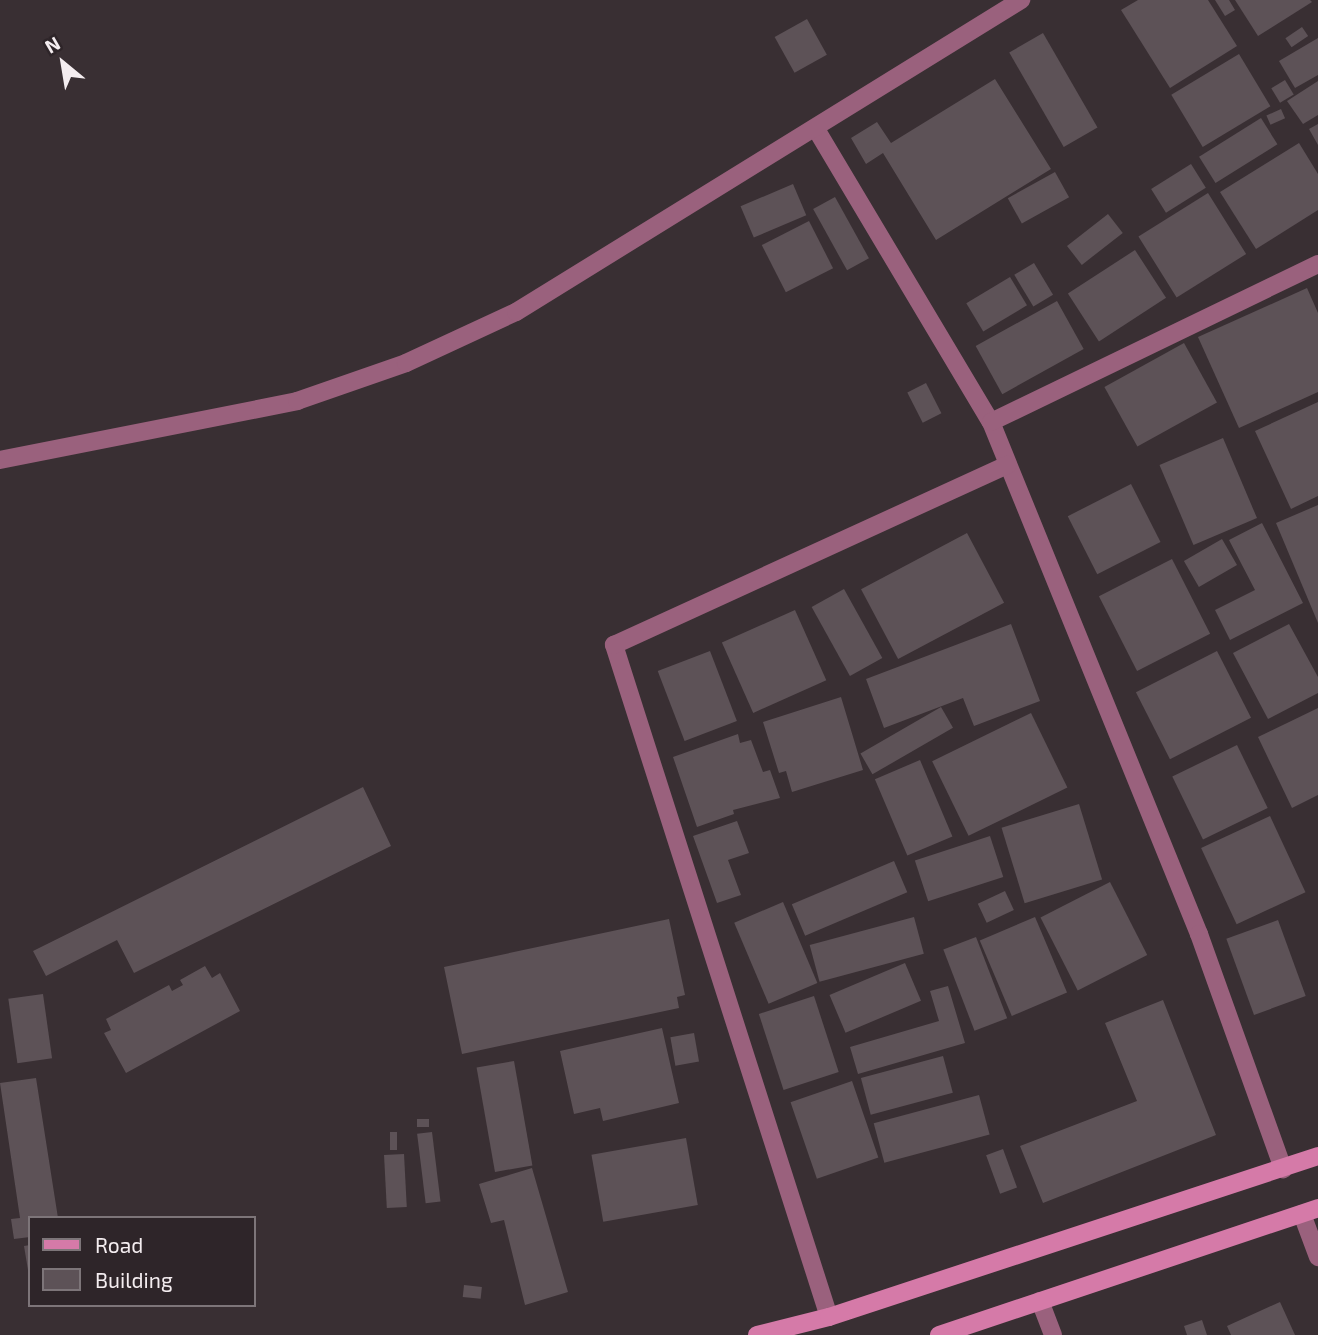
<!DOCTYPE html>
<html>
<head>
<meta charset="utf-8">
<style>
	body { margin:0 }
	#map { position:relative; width:1318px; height:1335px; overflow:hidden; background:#392f33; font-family:"Exo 2",sans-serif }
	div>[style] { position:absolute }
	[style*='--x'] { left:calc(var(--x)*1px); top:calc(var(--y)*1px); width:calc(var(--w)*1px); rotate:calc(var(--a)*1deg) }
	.building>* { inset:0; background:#5d5257; transform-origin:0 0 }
	.street>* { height:18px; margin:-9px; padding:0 9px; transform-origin:9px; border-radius:9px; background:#9a617d }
	.secondary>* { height:18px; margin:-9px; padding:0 9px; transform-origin:9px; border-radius:9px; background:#d57aa8 }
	span { translate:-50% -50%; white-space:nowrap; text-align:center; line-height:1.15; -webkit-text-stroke:6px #2e2529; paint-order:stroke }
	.legend { position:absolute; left:28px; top:1216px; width:228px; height:91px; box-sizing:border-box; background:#2e2529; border:2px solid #7d7579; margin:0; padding:9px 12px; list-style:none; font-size:21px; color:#f4edf0 }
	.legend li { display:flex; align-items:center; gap:14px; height:35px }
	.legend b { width:35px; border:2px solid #7d7579 }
	.north { position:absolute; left:28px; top:28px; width:70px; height:70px; -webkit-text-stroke:5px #2e2529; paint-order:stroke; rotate:330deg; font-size:19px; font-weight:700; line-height:28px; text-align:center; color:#f4edf0 }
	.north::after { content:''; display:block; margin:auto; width:24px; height:32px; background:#f4edf0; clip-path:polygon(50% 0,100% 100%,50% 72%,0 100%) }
</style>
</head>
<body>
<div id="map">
	<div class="building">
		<div style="clip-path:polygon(1138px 0,1208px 0,1237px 46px,1170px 88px,1121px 10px)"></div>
		<div style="clip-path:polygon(1215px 0,1229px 0,1235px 10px,1225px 16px)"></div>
		<div style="clip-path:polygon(1235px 0,1310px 0,1312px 2px,1258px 36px)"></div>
		<div style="left:807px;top:19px;width:41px;height:37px;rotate:61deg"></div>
		<div style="left:1302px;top:27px;width:11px;height:20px;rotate:56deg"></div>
		<div style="left:1043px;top:33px;width:109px;height:39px;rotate:60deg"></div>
		<div style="clip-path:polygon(1318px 38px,1318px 75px,1295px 88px,1279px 61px)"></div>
		<div style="left:1239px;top:54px;width:61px;height:79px;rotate:59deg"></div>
		<div style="clip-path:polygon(995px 79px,1051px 169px,936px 240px,883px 153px,866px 164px,851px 138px,877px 122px,891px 143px)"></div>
		<div style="left:1285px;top:80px;width:17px;height:16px;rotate:59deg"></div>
		<div style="clip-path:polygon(1318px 81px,1318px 115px,1303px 124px,1287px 101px)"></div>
		<div style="left:1281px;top:109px;width:10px;height:16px;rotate:66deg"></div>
		<div style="left:1261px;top:118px;width:31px;height:73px;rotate:58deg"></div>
		<div style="clip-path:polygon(1318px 124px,1318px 145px,1309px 129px)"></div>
		<div style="clip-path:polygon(1299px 143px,1318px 174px,1318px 210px,1256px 249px,1220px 192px)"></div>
		<div style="left:1191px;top:164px;width:28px;height:47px;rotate:58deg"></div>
		<div style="left:1055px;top:172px;width:29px;height:54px;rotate:61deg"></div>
		<div style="left:793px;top:184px;width:34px;height:57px;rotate:67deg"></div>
		<div style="left:1208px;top:193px;width:72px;height:82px;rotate:58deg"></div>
		<div style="left:835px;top:197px;width:70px;height:25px;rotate:61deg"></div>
		<div style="left:1108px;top:214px;width:24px;height:52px;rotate:52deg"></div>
		<div style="left:809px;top:221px;width:53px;height:53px;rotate:63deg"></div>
		<div style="left:1135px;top:250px;width:57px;height:80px;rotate:57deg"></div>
		<div style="left:1034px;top:263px;width:37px;height:23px;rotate:59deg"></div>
		<div style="left:1010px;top:277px;width:33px;height:51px;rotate:59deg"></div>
		<div style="clip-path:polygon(1307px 288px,1318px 313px,1318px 392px,1239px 428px,1198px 337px)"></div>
		<div style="left:1057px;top:301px;width:55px;height:93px;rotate:61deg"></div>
		<div style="left:1184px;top:343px;width:68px;height:91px;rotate:61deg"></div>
		<div style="left:926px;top:383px;width:34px;height:21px;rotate:63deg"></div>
		<div style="clip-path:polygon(1318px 402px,1318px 496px,1291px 509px,1255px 431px)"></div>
		<div style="left:1223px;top:438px;width:87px;height:69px;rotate:67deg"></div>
		<div style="left:1131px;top:484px;width:65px;height:71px;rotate:63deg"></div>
		<div style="clip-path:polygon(1318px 505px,1318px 623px,1276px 523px)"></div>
		<div style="clip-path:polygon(1262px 523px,1303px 603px,1230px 640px,1215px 610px,1255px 590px,1229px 540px)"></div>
		<div style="left:967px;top:533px;width:79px;height:120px;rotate:62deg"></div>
		<div style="left:1222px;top:539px;width:30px;height:44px;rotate:60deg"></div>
		<div style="left:1172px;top:559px;width:84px;height:82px;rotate:63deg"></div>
		<div style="left:844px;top:589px;width:79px;height:37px;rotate:61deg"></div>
		<div style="left:795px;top:610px;width:77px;height:80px;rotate:66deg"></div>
		<div style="clip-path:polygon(1011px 624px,1040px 701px,974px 726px,963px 698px,884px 728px,866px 679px)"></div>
		<div style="clip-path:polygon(1289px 624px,1318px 677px,1318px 693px,1268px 719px,1233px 653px)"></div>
		<div style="left:710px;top:651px;width:75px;height:56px;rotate:69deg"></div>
		<div style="left:1217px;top:651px;width:75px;height:91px;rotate:63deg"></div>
		<div style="clip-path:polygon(841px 697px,863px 770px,792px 792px,786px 771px,779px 773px,763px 722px)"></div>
		<div style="left:941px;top:707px;width:24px;height:93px;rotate:60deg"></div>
		<div style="clip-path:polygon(1318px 708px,1318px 795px,1292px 808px,1258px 737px)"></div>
		<div style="left:1031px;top:713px;width:83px;height:110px;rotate:64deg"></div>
		<div style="clip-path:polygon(738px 734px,740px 743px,751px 740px,763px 772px,770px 770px,780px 798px,733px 810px,734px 814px,697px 827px,673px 757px)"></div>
		<div style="left:1237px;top:745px;width:70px;height:72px;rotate:64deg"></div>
		<div style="left:920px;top:760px;width:83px;height:49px;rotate:67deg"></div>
		<div style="clip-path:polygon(363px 787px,391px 846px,134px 973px,117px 940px,46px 976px,33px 951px)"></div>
		<div style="left:1079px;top:804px;width:79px;height:81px;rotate:73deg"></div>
		<div style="left:1270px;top:816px;width:84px;height:76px;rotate:65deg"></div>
		<div style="clip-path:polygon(737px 821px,749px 853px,728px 860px,741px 895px,717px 903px,693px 836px)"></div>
		<div style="left:990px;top:836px;width:43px;height:79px;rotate:72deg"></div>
		<div style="left:894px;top:861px;width:34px;height:111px;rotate:67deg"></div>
		<div style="left:1110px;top:882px;width:82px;height:78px;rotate:63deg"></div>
		<div style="left:1005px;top:891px;width:21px;height:30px;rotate:65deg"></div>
		<div style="left:783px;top:902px;width:88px;height:53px;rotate:67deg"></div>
		<div style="left:914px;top:917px;width:38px;height:108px;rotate:75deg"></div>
		<div style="left:1035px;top:917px;width:82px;height:60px;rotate:67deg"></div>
		<div style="clip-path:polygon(669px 919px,685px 995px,677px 997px,679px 1008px,462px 1054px,444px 967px)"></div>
		<div style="left:1278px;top:920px;width:81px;height:55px;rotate:70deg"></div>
		<div style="left:976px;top:937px;width:87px;height:35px;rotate:69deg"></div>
		<div style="left:905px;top:963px;width:41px;height:82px;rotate:67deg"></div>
		<div style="clip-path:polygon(205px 966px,212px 978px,220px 973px,240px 1011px,126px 1073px,104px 1033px,111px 1030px,106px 1019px,169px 985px,172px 991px,183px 985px,180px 980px)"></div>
		<div style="clip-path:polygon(948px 986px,965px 1043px,858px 1074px,850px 1047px,939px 1021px,930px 991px)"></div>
		<div style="left:43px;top:994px;width:65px;height:35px;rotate:82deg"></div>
		<div style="left:814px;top:996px;width:80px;height:58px;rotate:72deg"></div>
		<div style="clip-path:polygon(1163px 1000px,1216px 1135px,1043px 1203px,1020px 1146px,1137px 1101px,1105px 1023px)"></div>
		<div style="clip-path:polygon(662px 1028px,679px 1103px,603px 1121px,600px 1108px,574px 1114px,560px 1051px)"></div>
		<div style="left:694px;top:1033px;width:29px;height:24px;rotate:80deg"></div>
		<div style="left:943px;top:1056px;width:38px;height:85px;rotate:75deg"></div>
		<div style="left:514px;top:1061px;width:106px;height:38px;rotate:80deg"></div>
		<div style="clip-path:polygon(36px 1078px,58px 1218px,30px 1218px,30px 1237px,14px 1239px,11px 1219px,20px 1218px,0 1083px)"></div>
		<div style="left:852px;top:1081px;width:81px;height:65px;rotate:71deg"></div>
		<div style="left:979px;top:1095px;width:41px;height:109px;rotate:75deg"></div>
		<div style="left:417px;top:1119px;width:12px;height:8px"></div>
		<div style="left:390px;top:1132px;width:7px;height:18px"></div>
		<div style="left:432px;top:1132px;width:70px;height:15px;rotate:83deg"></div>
		<div style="left:686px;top:1138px;width:68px;height:96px;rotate:80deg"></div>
		<div style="left:1003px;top:1149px;width:41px;height:18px;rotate:70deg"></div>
		<div style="left:404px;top:1154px;width:53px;height:20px;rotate:87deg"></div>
		<div style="clip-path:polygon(532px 1168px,568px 1292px,525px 1305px,504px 1220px,491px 1223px,479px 1184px)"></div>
		<div style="clip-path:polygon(30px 1245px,30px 1270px,28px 1270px,24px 1246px)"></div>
		<div style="left:464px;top:1285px;width:18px;height:12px;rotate:6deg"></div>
		<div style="clip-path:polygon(1280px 1302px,1295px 1335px,1231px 1335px,1227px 1326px)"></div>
		<div style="clip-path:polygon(1202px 1320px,1207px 1335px,1187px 1335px,1184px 1326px)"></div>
	</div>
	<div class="street">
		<div style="--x:816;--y:129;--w:341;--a:59.2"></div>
		<div style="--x:991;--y:422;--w:553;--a:67.89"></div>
		<div style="--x:1199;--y:934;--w:250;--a:70.3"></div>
		<div style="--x:991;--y:422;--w:363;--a:-25.8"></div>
		<div style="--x:0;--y:460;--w:303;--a:-11.2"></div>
		<div style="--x:297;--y:401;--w:115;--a:-19.2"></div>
		<div style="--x:406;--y:363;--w:121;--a:-24.9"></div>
		<div style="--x:516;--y:312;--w:594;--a:-31.71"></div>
		<div style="--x:1302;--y:1214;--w:46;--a:69.6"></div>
		<div style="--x:1040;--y:1301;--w:36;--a:69"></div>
		<div style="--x:829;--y:1317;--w:706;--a:-107.74"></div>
		<div style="--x:614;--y:645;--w:433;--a:-24.6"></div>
	</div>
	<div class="secondary">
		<div style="--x:757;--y:1335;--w:74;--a:-14"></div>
		<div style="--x:829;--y:1317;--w:515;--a:-18.22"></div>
		<div style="--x:939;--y:1335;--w:400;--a:-18.5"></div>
	</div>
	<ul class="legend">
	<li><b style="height:9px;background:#d57aa8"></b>Road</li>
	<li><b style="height:19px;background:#5d5257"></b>Building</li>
	</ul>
	<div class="north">N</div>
</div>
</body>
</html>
